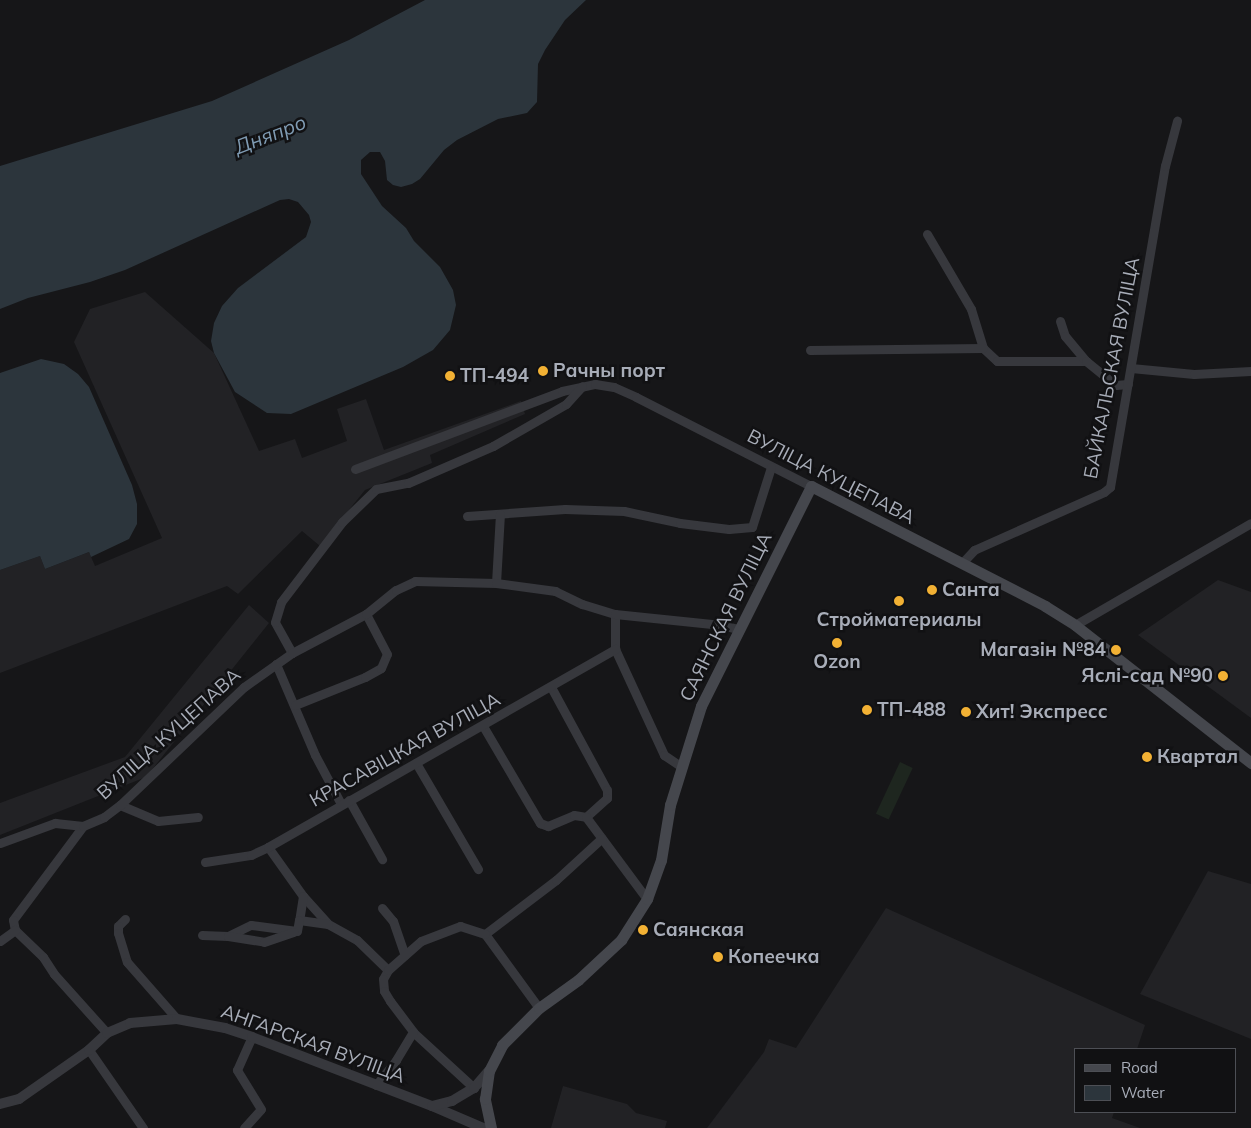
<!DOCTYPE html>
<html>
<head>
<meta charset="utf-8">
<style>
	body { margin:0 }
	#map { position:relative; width:1251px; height:1128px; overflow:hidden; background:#161618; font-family:Mulish,sans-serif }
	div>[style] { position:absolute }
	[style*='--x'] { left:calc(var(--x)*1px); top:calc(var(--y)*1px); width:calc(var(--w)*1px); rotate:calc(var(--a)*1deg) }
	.built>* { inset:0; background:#222225 }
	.green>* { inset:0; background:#1e261f; transform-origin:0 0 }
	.water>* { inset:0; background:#2c353c }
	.minor>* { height:9px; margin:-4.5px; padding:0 4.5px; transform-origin:4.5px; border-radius:4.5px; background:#37383d }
	.tertiary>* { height:10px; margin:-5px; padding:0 5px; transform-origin:5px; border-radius:5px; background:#37383d }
	.secondary>* { height:11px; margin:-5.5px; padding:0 5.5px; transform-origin:5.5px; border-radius:5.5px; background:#45474d }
	.dots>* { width:14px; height:14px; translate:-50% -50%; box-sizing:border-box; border:2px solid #111113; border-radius:50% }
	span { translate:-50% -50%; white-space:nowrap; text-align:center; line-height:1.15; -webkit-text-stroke:5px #111113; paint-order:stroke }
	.street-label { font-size:19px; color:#a8adb8 }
	.poi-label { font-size:19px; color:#a8adb8; font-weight:700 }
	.left { translate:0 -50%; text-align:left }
	.right { translate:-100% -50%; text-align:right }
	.water-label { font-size:20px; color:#7f9bb3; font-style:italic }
	.legend { position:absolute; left:1074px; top:1048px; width:162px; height:65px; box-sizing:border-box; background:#111113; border:1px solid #4d4f55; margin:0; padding:6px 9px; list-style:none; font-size:15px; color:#a8adb8 }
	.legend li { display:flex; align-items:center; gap:10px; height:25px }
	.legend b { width:25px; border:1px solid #4d4f55 }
</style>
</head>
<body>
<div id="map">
	<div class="built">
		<div style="clip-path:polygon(145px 292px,214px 353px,259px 451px,295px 439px,302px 458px,347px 441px,337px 409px,366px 399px,384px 450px,521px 401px,525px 414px,430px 455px,432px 463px,365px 490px,320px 546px,302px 531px,238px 594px,227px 586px,0 673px,0 570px,40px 556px,45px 569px,89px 552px,95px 566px,162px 538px,74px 342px,90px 309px)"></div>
		<div style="clip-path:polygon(1218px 580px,1251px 592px,1251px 718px,1138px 635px)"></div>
		<div style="clip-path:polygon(249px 605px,269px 623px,146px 777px,0 835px,0 803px,125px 757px)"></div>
		<div style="clip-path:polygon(1208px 871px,1251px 884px,1251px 1039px,1140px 994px)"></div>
		<div style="clip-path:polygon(886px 908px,1145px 1025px,1137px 1049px,1075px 1049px,1075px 1112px,1114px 1112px,1112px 1118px,1140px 1128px,707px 1128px,764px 1052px,769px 1039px,796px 1048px)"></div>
		<div style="clip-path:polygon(563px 1086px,627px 1104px,636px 1113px,667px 1121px,665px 1128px,551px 1128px)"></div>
	</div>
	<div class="green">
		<div style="left:900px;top:762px;width:14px;height:57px;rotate:25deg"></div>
	</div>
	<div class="water">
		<div style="clip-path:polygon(425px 0,586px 0,565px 20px,545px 50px,538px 64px,537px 102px,527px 113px,498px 119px,457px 140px,444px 150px,420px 179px,412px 184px,401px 187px,393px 185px,387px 180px,385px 161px,380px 152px,370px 152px,361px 160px,361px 174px,382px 206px,406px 228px,414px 241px,440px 267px,453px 290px,456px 305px,450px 330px,433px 350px,403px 367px,291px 414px,267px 413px,235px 392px,214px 353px,211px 341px,214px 323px,222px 306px,238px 288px,306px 237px,311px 222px,309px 215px,298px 202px,289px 199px,280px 200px,125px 270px,90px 282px,28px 298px,0 309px,0 166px,212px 101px,349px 40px)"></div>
		<div style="clip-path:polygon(41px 359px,64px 364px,78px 374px,89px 387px,132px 485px,137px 504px,137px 524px,129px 539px,91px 557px,89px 552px,45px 569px,40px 556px,0 570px,0 373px)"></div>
	</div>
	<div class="minor">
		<div style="--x:927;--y:234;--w:87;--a:59.6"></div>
		<div style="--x:971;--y:309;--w:41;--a:72.9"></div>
		<div style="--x:983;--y:348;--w:19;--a:43"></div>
		<div style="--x:997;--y:361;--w:89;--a:0"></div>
		<div style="--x:1060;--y:321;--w:16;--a:72"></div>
		<div style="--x:1065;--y:336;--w:33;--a:50"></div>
		<div style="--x:1086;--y:361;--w:38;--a:39"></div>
		<div style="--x:1116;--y:385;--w:12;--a:-5"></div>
		<div style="--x:810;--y:350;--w:173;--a:-0.7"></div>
		<div style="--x:1131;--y:368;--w:63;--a:5.4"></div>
		<div style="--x:1194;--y:374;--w:57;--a:-3"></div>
		<div style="--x:355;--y:469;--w:221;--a:-20.6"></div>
		<div style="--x:562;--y:391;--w:34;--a:-12"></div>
		<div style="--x:595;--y:384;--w:19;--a:9"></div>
		<div style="--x:614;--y:387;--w:24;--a:24"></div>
		<div style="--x:636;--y:397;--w:196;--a:27"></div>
		<div style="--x:467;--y:516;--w:98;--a:-4.1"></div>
		<div style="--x:565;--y:509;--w:59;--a:1.9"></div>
		<div style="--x:624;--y:511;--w:57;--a:12.1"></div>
		<div style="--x:680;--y:523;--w:49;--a:7"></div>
		<div style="--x:729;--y:529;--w:23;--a:-5"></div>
		<div style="--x:752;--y:527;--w:63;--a:-72.4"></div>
		<div style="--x:962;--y:563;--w:18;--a:-47"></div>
		<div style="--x:974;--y:550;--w:142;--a:-24"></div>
		<div style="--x:1104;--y:492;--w:8;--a:-40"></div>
		<div style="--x:1110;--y:487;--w:326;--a:-80.3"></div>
		<div style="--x:1165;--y:166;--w:47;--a:-75.1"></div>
		<div style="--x:496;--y:583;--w:69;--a:-86.7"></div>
		<div style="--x:615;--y:614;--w:35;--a:90"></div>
		<div style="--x:615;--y:649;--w:117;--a:65.2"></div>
		<div style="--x:664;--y:755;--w:22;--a:34"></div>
		<div style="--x:1075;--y:625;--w:203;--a:-30.1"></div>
		<div style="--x:292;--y:653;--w:35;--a:-119"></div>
		<div style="--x:275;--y:622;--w:21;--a:-73"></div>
		<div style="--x:281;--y:602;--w:101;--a:-52.7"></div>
		<div style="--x:342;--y:522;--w:47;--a:-44.1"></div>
		<div style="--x:376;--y:489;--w:33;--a:-11"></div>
		<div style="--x:408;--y:483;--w:93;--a:-23.5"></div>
		<div style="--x:493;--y:446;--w:84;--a:-29.9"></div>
		<div style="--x:566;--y:404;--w:24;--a:-48"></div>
		<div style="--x:276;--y:664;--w:99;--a:66.8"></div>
		<div style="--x:315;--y:755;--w:55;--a:62"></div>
		<div style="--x:551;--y:687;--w:117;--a:61.5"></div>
		<div style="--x:607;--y:790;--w:8;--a:90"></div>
		<div style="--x:607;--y:798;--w:28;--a:138"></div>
		<div style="--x:295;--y:705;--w:75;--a:-21.8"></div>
		<div style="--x:365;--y:677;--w:18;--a:-29"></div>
		<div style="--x:381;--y:668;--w:15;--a:-67"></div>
		<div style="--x:387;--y:654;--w:45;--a:-117.7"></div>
		<div style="--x:483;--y:726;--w:113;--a:59.6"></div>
		<div style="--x:540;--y:823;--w:9;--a:21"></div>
		<div style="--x:548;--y:826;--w:28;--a:-23"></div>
		<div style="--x:574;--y:815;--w:12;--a:9"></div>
		<div style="--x:416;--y:763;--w:123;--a:59.7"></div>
		<div style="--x:349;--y:800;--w:68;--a:60.8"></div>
		<div style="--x:120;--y:805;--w:41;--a:22.8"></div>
		<div style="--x:158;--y:821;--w:40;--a:-5.7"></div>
		<div style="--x:586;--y:817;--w:102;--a:53.4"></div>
		<div style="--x:83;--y:826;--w:117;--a:126.7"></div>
		<div style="--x:13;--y:920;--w:10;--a:79"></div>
		<div style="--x:15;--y:930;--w:39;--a:44"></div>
		<div style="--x:43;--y:957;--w:20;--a:57"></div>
		<div style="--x:54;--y:974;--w:79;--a:48.1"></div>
		<div style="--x:0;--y:843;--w:59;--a:-20"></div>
		<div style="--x:55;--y:823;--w:28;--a:6"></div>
		<div style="--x:83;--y:826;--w:23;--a:-23"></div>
		<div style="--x:104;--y:817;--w:20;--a:-37"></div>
		<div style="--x:120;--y:805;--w:171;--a:-43.6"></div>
		<div style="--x:244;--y:687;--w:59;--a:-35.3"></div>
		<div style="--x:292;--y:653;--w:84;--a:-27.8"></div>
		<div style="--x:366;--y:614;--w:38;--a:-39"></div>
		<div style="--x:396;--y:590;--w:21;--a:-25"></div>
		<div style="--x:415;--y:581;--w:81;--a:1.4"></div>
		<div style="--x:496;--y:583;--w:60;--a:7.7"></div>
		<div style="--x:555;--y:591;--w:30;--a:26"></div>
		<div style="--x:582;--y:604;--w:34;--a:17"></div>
		<div style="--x:615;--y:614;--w:107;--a:5.9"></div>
		<div style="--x:721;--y:625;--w:17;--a:13"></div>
		<div style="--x:268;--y:847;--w:60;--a:54.5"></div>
		<div style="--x:303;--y:896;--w:38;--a:48"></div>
		<div style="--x:328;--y:924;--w:33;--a:29"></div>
		<div style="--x:357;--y:940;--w:43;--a:44.1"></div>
		<div style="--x:388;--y:970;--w:10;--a:119"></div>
		<div style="--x:383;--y:979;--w:12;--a:85"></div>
		<div style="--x:384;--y:991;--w:12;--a:59"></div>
		<div style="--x:390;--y:1001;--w:39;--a:53"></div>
		<div style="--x:413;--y:1032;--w:83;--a:42.6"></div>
		<div style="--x:205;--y:862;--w:47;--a:-8.7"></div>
		<div style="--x:251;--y:855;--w:19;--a:-25"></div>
		<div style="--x:268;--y:847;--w:400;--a:-29.7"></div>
		<div style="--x:303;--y:896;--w:24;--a:99"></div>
		<div style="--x:299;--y:920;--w:29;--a:8"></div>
		<div style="--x:382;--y:908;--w:17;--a:50"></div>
		<div style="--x:393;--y:921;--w:36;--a:71"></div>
		<div style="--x:125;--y:919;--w:10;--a:135"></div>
		<div style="--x:118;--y:926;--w:7;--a:90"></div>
		<div style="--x:118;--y:933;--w:30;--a:73"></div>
		<div style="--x:127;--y:962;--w:76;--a:48.7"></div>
		<div style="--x:485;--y:934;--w:89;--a:-37.3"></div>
		<div style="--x:556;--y:880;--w:62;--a:-42.4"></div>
		<div style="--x:485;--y:934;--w:92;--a:53.9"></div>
		<div style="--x:202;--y:935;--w:26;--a:2"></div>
		<div style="--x:228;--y:936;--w:25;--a:-26"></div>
		<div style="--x:251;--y:925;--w:46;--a:7.4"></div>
		<div style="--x:297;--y:931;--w:11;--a:-80"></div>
		<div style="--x:228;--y:936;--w:36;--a:9"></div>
		<div style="--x:264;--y:942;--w:31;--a:-19"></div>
		<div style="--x:0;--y:941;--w:19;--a:-36"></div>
		<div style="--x:388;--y:970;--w:44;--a:-41.3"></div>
		<div style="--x:421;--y:941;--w:42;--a:-21"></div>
		<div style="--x:460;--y:926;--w:26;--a:18"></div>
		<div style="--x:89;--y:1050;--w:95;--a:55.3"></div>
		<div style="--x:376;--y:1085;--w:32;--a:-51"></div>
		<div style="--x:396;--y:1060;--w:33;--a:-59"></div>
		<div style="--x:244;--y:1128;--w:25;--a:-48"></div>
		<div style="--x:261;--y:1109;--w:46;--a:-121.6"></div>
		<div style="--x:237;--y:1070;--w:36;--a:-66"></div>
	</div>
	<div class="tertiary">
		<div style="--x:0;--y:1104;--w:20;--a:-15"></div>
		<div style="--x:19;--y:1099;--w:85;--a:-35"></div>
		<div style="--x:89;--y:1050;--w:25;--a:-43"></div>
		<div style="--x:107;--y:1033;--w:25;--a:-23"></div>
		<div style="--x:130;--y:1023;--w:47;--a:-4.9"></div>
		<div style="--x:177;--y:1019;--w:49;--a:10.6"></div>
		<div style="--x:225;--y:1028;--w:28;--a:18"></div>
		<div style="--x:252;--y:1037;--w:193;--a:21"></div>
		<div style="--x:432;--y:1106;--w:56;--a:23.3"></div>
		<div style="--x:432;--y:1106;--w:21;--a:-14"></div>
		<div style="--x:452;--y:1101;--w:26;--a:-31"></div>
		<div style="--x:474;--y:1088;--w:23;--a:-49"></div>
	</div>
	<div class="secondary">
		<div style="--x:491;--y:1128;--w:30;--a:-102"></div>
		<div style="--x:485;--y:1099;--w:28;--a:-82"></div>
		<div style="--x:489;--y:1071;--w:29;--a:-63"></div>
		<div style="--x:502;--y:1045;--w:52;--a:-45"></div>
		<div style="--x:539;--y:1008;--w:48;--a:-35.7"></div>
		<div style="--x:578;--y:980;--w:59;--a:-42.9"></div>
		<div style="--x:621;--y:940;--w:49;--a:-57.6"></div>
		<div style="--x:647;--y:899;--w:41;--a:-70.3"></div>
		<div style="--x:661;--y:860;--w:56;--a:-80.7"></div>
		<div style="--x:670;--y:805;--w:104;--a:-72.6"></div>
		<div style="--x:701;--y:706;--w:246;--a:-63.4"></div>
		<div style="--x:811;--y:486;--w:263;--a:27.1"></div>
		<div style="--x:1045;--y:606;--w:36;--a:32"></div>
		<div style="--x:1075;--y:625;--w:224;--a:38.1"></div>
	</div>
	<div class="dots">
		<div style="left:543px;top:371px;background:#f2b134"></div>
		<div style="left:450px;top:376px;background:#f2b134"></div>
		<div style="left:932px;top:590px;background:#f2b134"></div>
		<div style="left:899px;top:601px;background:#f2b134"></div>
		<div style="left:837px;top:643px;background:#f2b134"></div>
		<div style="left:1116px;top:650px;background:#f2b134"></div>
		<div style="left:1223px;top:676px;background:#f2b134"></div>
		<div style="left:867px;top:710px;background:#f2b134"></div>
		<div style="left:966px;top:712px;background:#f2b134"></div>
		<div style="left:1147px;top:757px;background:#f2b134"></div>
		<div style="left:643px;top:930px;background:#f2b134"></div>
		<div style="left:718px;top:957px;background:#f2b134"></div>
	</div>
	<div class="street-label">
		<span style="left:1112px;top:368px;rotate:-79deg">БАЙКАЛЬСКАЯ ВУЛІЦА</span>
		<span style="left:831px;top:477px;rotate:27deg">ВУЛІЦА КУЦЕПАВА</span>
		<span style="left:726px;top:617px;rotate:-64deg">САЯНСКАЯ ВУЛІЦА</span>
		<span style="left:169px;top:734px;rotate:-42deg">ВУЛІЦА КУЦЕПАВА</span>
		<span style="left:405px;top:750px;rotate:-29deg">КРАСАВІЦКАЯ ВУЛІЦА</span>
		<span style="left:313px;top:1044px;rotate:20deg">АНГАРСКАЯ ВУЛІЦА</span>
	</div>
	<div class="poi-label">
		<span class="left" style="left:553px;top:371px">Рачны порт</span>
		<span class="left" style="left:460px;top:376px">ТП-494</span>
		<span class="left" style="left:942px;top:590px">Санта</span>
		<span style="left:899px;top:620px">Стройматериалы</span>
		<span class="right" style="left:1106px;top:650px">Магазін №84</span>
		<span style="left:837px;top:662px">Ozon</span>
		<span class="right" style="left:1213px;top:676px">Яслі-сад №90</span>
		<span class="left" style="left:877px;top:710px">ТП-488</span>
		<span class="left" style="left:976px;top:712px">Хит! Экспресс</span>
		<span class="left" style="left:1157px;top:757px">Квартал</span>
		<span class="left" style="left:653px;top:930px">Саянская</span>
		<span class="left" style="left:728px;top:957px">Копеечка</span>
	</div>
	<div class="water-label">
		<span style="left:270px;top:134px;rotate:-21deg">Дняпро</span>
	</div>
	<ul class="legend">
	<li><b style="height:6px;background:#45474d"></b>Road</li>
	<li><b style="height:14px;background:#2c353c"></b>Water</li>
	</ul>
</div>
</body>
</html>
